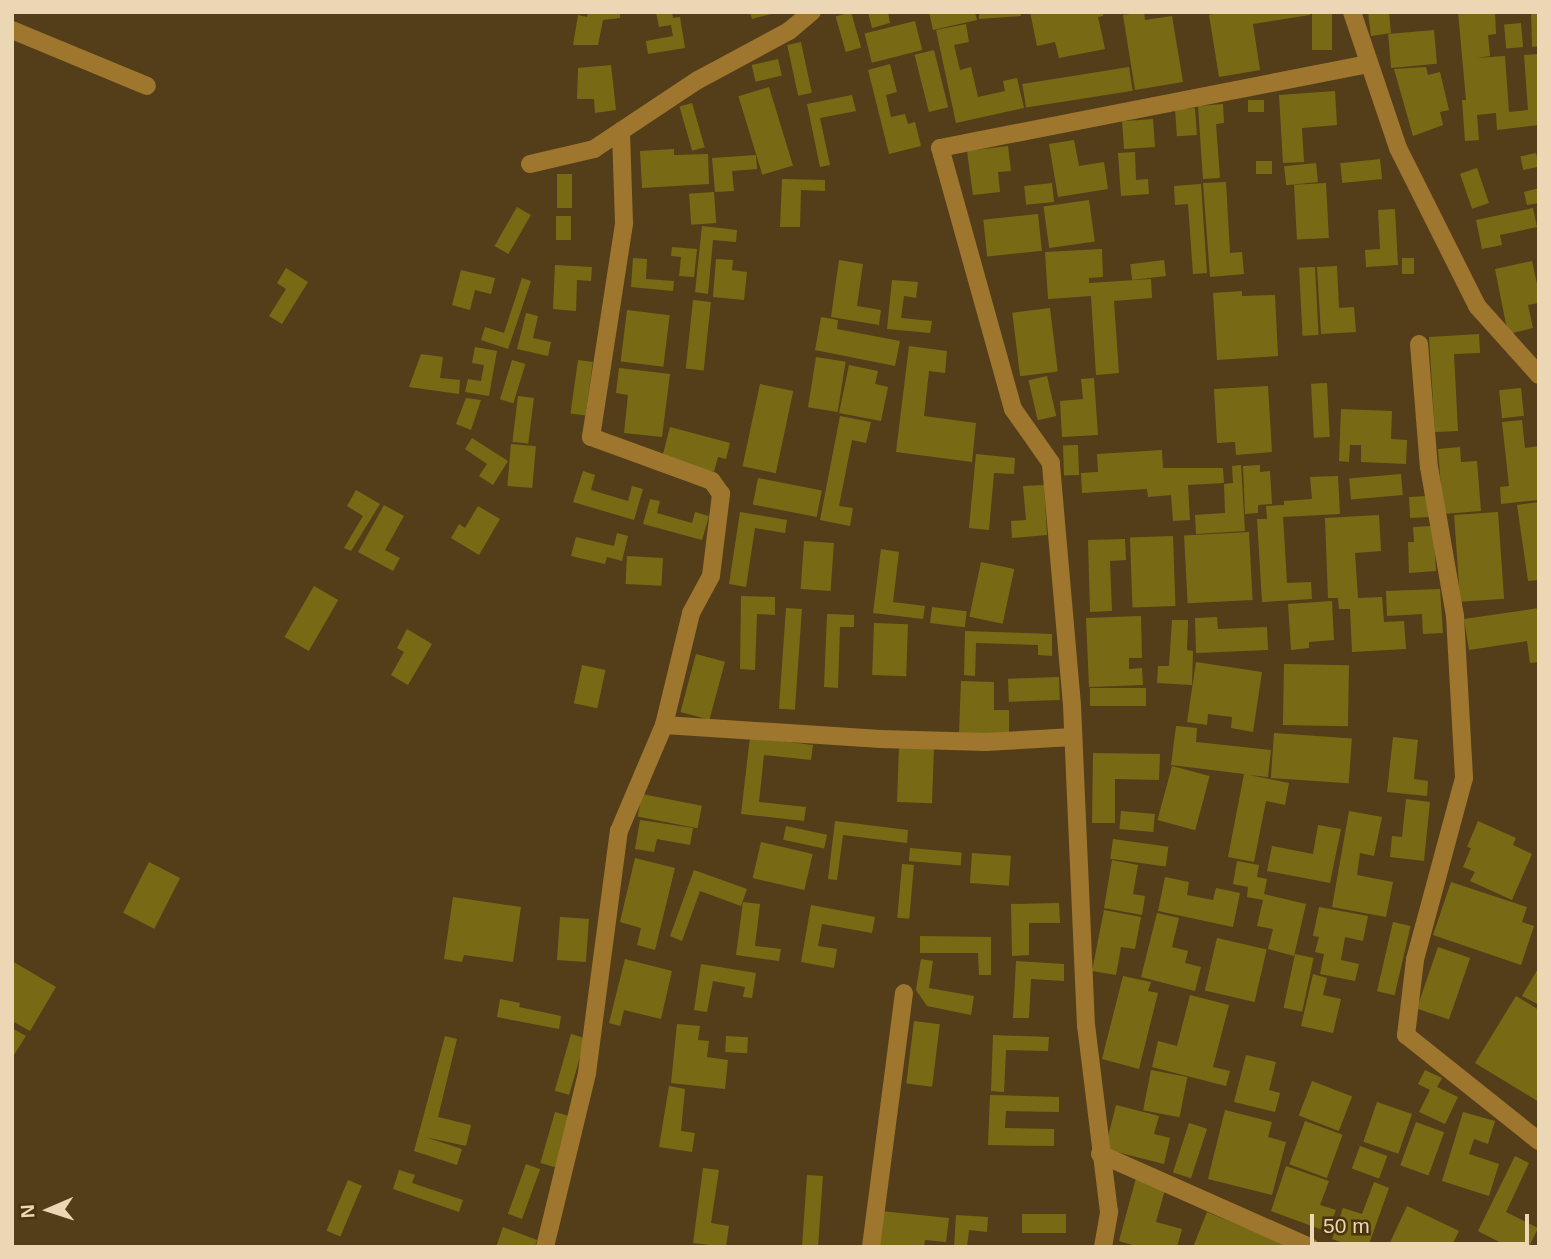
<!DOCTYPE html>
<html>
<head>
<meta charset="utf-8">
<style>
	body { margin:0 }
	#map { position:relative; width:1551px; height:1259px; overflow:hidden; background:#533e19; font-family:Arial,sans-serif }
	div>[style] { position:absolute }
	[style*='--x'] { left:calc(var(--x)*1px); top:calc(var(--y)*1px); width:calc(var(--w)*1px); rotate:calc(var(--a)*1deg) }
	.building>* { inset:0; background:#786a14; transform-origin:0 0 }
	.minor>* { height:18px; margin:-9px; padding:0 9px; transform-origin:9px; border-radius:9px; background:#9e762e }
	span { translate:-50% -50%; white-space:nowrap; text-align:center; line-height:1.15; -webkit-text-stroke:5px #48340d; paint-order:stroke }
	.frame { position:absolute; inset:0; border:14px solid #ecd7b5; pointer-events:none }
	.north { position:absolute; left:14px; top:1175px; width:70px; height:70px; -webkit-text-stroke:5px #48340d; paint-order:stroke; rotate:267deg; font-size:19px; font-weight:700; line-height:28px; text-align:center; color:#ecd7b5 }
	.north::after { content:''; display:block; margin:auto; width:24px; height:32px; background:#ecd7b5; clip-path:polygon(50% 0,100% 100%,50% 72%,0 100%) }
	.scale { position:absolute; left:1310px; top:1214px; width:219px; height:32px; box-sizing:border-box; border:4px solid #ecd7b5; border-top:0; padding-left:9px; font-size:21px; line-height:24px; white-space:nowrap; color:#ecd7b5; -webkit-text-stroke:5px #48340d; paint-order:stroke }
</style>
</head>
<body>
<div id="map">
	<div class="building">
		<div style="clip-path:polygon(588px 12px,620px 12px,620px 18px,603px 20px,598px 45px,573px 45px,578px 15px,587px 17px)"></div>
		<div style="clip-path:polygon(656px 12px,672px 12px,673px 18px,680px 17px,685px 48px,648px 54px,646px 41px,673px 36px,671px 25px,659px 27px)"></div>
		<div style="clip-path:polygon(750px 12px,775px 12px,775px 13px,752px 19px)"></div>
		<div style="left:851px;top:12px;width:37px;height:16px;rotate:74deg"></div>
		<div style="clip-path:polygon(868px 12px,888px 12px,890px 23px,872px 28px)"></div>
		<div style="clip-path:polygon(929px 12px,975px 12px,977px 20px,933px 30px)"></div>
		<div style="clip-path:polygon(979px 12px,1021px 12px,1021px 16px,979px 19px)"></div>
		<div style="clip-path:polygon(1030px 12px,1103px 12px,1103px 16px,1098px 17px,1105px 49px,1059px 58px,1055px 42px,1037px 46px)"></div>
		<div style="clip-path:polygon(1144px 12px,1145px 20px,1172px 16px,1183px 82px,1135px 90px,1123px 15px)"></div>
		<div style="clip-path:polygon(1223px 12px,1310px 12px,1310px 15px,1253px 24px,1260px 70px,1219px 77px,1209px 15px)"></div>
		<div style="left:1312px;top:12px;width:20px;height:38px"></div>
		<div style="clip-path:polygon(1368px 12px,1389px 12px,1391px 33px,1371px 36px)"></div>
		<div style="clip-path:polygon(1458px 12px,1495px 12px,1496px 34px,1488px 35px,1490px 56px,1477px 58px,1505px 56px,1509px 112px,1528px 110px,1524px 55px,1539px 54px,1539px 125px,1497px 130px,1496px 113px,1477px 115px,1479px 140px,1465px 141px,1462px 100px,1466px 100px)"></div>
		<div style="clip-path:polygon(1531px 12px,1539px 12px,1539px 46px,1532px 47px)"></div>
		<div style="left:915px;top:21px;width:30px;height:52px;rotate:76deg"></div>
		<div style="left:1521px;top:23px;width:24px;height:17px;rotate:85deg"></div>
		<div style="clip-path:polygon(966px 24px,969px 42px,954px 45px,960px 70px,971px 67px,978px 97px,1005px 91px,1003px 81px,1017px 78px,1024px 108px,956px 123px,936px 30px)"></div>
		<div style="left:1434px;top:30px;width:34px;height:46px;rotate:85deg"></div>
		<div style="left:801px;top:42px;width:52px;height:14px;rotate:78deg"></div>
		<div style="left:934px;top:50px;width:59px;height:20px;rotate:76deg"></div>
		<div style="left:778px;top:59px;width:17px;height:27px;rotate:77deg"></div>
		<div style="clip-path:polygon(890px 64px,897px 92px,886px 95px,891px 117px,905px 114px,908px 124px,915px 122px,921px 146px,889px 154px,868px 70px)"></div>
		<div style="clip-path:polygon(611px 65px,616px 110px,595px 113px,594px 99px,577px 99px,578px 68px)"></div>
		<div style="left:1129px;top:67px;width:24px;height:108px;rotate:81deg"></div>
		<div style="clip-path:polygon(1426px 67px,1428px 75px,1440px 72px,1449px 110px,1440px 112px,1443px 125px,1413px 136px,1394px 69px)"></div>
		<div style="left:769px;top:87px;width:82px;height:32px;rotate:73deg"></div>
		<div style="clip-path:polygon(1335px 91px,1337px 125px,1302px 128px,1304px 162px,1283px 163px,1279px 95px)"></div>
		<div style="clip-path:polygon(852px 95px,856px 111px,820px 118px,830px 165px,820px 167px,807px 104px)"></div>
		<div style="left:1264px;top:100px;width:12px;height:16px;rotate:90deg"></div>
		<div style="left:692px;top:103px;width:46px;height:13px;rotate:74deg"></div>
		<div style="clip-path:polygon(1223px 104px,1224px 123px,1216px 124px,1220px 178px,1203px 179px,1198px 106px)"></div>
		<div style="left:1195px;top:108px;width:27px;height:20px;rotate:86deg"></div>
		<div style="left:1153px;top:119px;width:28px;height:31px;rotate:86deg"></div>
		<div style="clip-path:polygon(1074px 140px,1079px 166px,1104px 162px,1108px 189px,1058px 197px,1049px 144px)"></div>
		<div style="clip-path:polygon(1008px 146px,1011px 171px,998px 172px,1000px 192px,973px 195px,967px 151px)"></div>
		<div style="clip-path:polygon(674px 149px,674px 155px,708px 154px,709px 184px,642px 188px,640px 151px)"></div>
		<div style="clip-path:polygon(1135px 152px,1136px 180px,1148px 179px,1149px 194px,1121px 196px,1118px 153px)"></div>
		<div style="left:1536px;top:153px;width:14px;height:16px;rotate:78deg"></div>
		<div style="clip-path:polygon(756px 155px,757px 169px,732px 171px,734px 191px,715px 192px,712px 158px)"></div>
		<div style="left:1380px;top:159px;width:20px;height:40px;rotate:84deg"></div>
		<div style="left:1256px;top:161px;width:16px;height:13px"></div>
		<div style="left:1316px;top:163px;width:19px;height:32px;rotate:84deg"></div>
		<div style="left:1477px;top:168px;width:37px;height:18px;rotate:71deg"></div>
		<div style="left:557px;top:174px;width:15px;height:34px"></div>
		<div style="clip-path:polygon(782px 179px,825px 180px,825px 191px,801px 190px,800px 227px,780px 227px)"></div>
		<div style="clip-path:polygon(1226px 182px,1230px 253px,1242px 252px,1244px 274px,1210px 277px,1203px 183px)"></div>
		<div style="left:1052px;top:183px;width:19px;height:28px;rotate:84deg"></div>
		<div style="left:1326px;top:183px;width:55px;height:32px;rotate:87deg"></div>
		<div style="clip-path:polygon(1201px 184px,1207px 273px,1193px 274px,1188px 204px,1175px 205px,1174px 186px)"></div>
		<div style="clip-path:polygon(1539px 188px,1539px 203px,1527px 205px,1524px 192px)"></div>
		<div style="left:714px;top:192px;width:31px;height:25px;rotate:86deg"></div>
		<div style="left:1089px;top:200px;width:42px;height:46px;rotate:82deg"></div>
		<div style="left:517px;top:207px;width:16px;height:45px;rotate:30deg"></div>
		<div style="clip-path:polygon(1533px 208px,1537px 227px,1500px 235px,1502px 245px,1482px 249px,1476px 220px)"></div>
		<div style="clip-path:polygon(1395px 209px,1398px 265px,1366px 267px,1365px 250px,1380px 249px,1378px 210px)"></div>
		<div style="left:1038px;top:214px;width:37px;height:55px;rotate:84deg"></div>
		<div style="left:556px;top:216px;width:15px;height:24px"></div>
		<div style="clip-path:polygon(702px 226px,737px 230px,736px 242px,713px 240px,708px 294px,695px 292px)"></div>
		<div style="clip-path:polygon(672px 247px,697px 249px,694px 277px,679px 276px,681px 257px,671px 256px)"></div>
		<div style="clip-path:polygon(1102px 249px,1103px 277px,1089px 278px,1089px 283px,1151px 279px,1152px 298px,1114px 301px,1119px 373px,1096px 375px,1091px 296px,1048px 299px,1045px 252px)"></div>
		<div style="clip-path:polygon(633px 258px,647px 259px,646px 279px,674px 281px,673px 291px,631px 287px)"></div>
		<div style="left:1402px;top:258px;width:12px;height:16px"></div>
		<div style="clip-path:polygon(716px 259px,733px 260px,732px 270px,747px 272px,744px 300px,713px 297px)"></div>
		<div style="clip-path:polygon(839px 260px,863px 264px,857px 306px,881px 310px,879px 325px,831px 317px)"></div>
		<div style="left:1164px;top:260px;width:16px;height:34px;rotate:83deg"></div>
		<div style="clip-path:polygon(1532px 261px,1539px 293px,1539px 303px,1528px 305px,1533px 328px,1508px 334px,1495px 269px)"></div>
		<div style="clip-path:polygon(555px 265px,592px 267px,591px 281px,577px 280px,576px 311px,553px 309px)"></div>
		<div style="clip-path:polygon(1337px 266px,1339px 308px,1354px 307px,1356px 332px,1321px 334px,1317px 267px)"></div>
		<div style="left:1315px;top:267px;width:68px;height:16px;rotate:87deg"></div>
		<div style="clip-path:polygon(286px 268px,308px 282px,282px 324px,269px 316px,286px 289px,277px 283px)"></div>
		<div style="clip-path:polygon(461px 270px,495px 278px,491px 294px,475px 290px,470px 310px,452px 305px)"></div>
		<div style="clip-path:polygon(522px 278px,531px 281px,508px 349px,481px 340px,485px 327px,504px 333px)"></div>
		<div style="clip-path:polygon(892px 280px,918px 282px,916px 298px,904px 296px,901px 318px,932px 321px,930px 333px,887px 329px)"></div>
		<div style="clip-path:polygon(1242px 291px,1242px 296px,1275px 295px,1278px 356px,1217px 360px,1213px 293px)"></div>
		<div style="left:693px;top:300px;width:18px;height:69px;rotate:6deg"></div>
		<div style="left:1050px;top:308px;width:64px;height:38px;rotate:83deg"></div>
		<div style="left:627px;top:310px;width:43px;height:52px;rotate:7deg"></div>
		<div style="clip-path:polygon(526px 313px,538px 316px,533px 338px,551px 342px,548px 356px,517px 349px)"></div>
		<div style="clip-path:polygon(821px 317px,838px 320px,837px 329px,900px 341px,895px 366px,815px 350px)"></div>
		<div style="clip-path:polygon(1479px 334px,1480px 353px,1454px 354px,1458px 431px,1435px 432px,1429px 337px)"></div>
		<div style="clip-path:polygon(909px 346px,947px 351px,945px 373px,929px 371px,924px 416px,976px 423px,972px 462px,896px 452px)"></div>
		<div style="clip-path:polygon(475px 347px,497px 351px,489px 396px,465px 392px,468px 379px,481px 381px,484px 365px,472px 363px)"></div>
		<div style="clip-path:polygon(421px 354px,443px 357px,440px 378px,460px 380px,459px 394px,409px 387px)"></div>
		<div style="left:816px;top:357px;width:30px;height:51px;rotate:9deg"></div>
		<div style="left:512px;top:360px;width:14px;height:41px;rotate:17deg"></div>
		<div style="left:578px;top:360px;width:15px;height:54px;rotate:8deg"></div>
		<div style="clip-path:polygon(849px 365px,878px 371px,875px 384px,888px 387px,881px 421px,839px 413px)"></div>
		<div style="clip-path:polygon(619px 368px,670px 374px,662px 437px,624px 433px,628px 395px,616px 393px)"></div>
		<div style="left:1047px;top:376px;width:41px;height:19px;rotate:77deg"></div>
		<div style="clip-path:polygon(1094px 378px,1098px 435px,1062px 437px,1060px 401px,1083px 399px,1081px 379px)"></div>
		<div style="left:1327px;top:383px;width:54px;height:16px;rotate:87deg"></div>
		<div style="left:760px;top:384px;width:34px;height:84px;rotate:12deg"></div>
		<div style="clip-path:polygon(1268px 386px,1272px 452px,1236px 455px,1235px 442px,1217px 443px,1214px 389px)"></div>
		<div style="left:1521px;top:388px;width:28px;height:22px;rotate:84deg"></div>
		<div style="left:518px;top:396px;width:16px;height:46px;rotate:7deg"></div>
		<div style="clip-path:polygon(466px 398px,481px 400px,471px 430px,456px 424px)"></div>
		<div style="clip-path:polygon(1341px 409px,1392px 411px,1391px 439px,1407px 440px,1406px 464px,1361px 462px,1361px 445px,1350px 445px,1349px 462px,1339px 461px)"></div>
		<div style="clip-path:polygon(840px 416px,871px 422px,866px 443px,852px 440px,839px 506px,853px 508px,850px 526px,820px 520px)"></div>
		<div style="clip-path:polygon(1522px 420px,1525px 448px,1539px 446px,1539px 500px,1501px 504px,1500px 487px,1509px 486px,1502px 422px)"></div>
		<div style="clip-path:polygon(670px 427px,730px 443px,726px 459px,718px 457px,714px 472px,662px 458px)"></div>
		<div style="clip-path:polygon(472px 438px,508px 461px,493px 485px,479px 476px,487px 464px,465px 449px)"></div>
		<div style="left:511px;top:444px;width:25px;height:42px;rotate:5deg"></div>
		<div style="left:1078px;top:445px;width:30px;height:15px;rotate:88deg"></div>
		<div style="clip-path:polygon(1460px 447px,1461px 462px,1477px 461px,1481px 511px,1443px 514px,1438px 449px)"></div>
		<div style="clip-path:polygon(1162px 450px,1163px 468px,1223px 468px,1224px 483px,1188px 485px,1190px 520px,1173px 521px,1171px 495px,1148px 497px,1147px 489px,1082px 493px,1081px 473px,1098px 472px,1097px 454px)"></div>
		<div style="clip-path:polygon(976px 454px,1015px 458px,1014px 474px,994px 473px,989px 530px,969px 528px)"></div>
		<div style="clip-path:polygon(1241px 465px,1245px 531px,1196px 534px,1195px 515px,1225px 513px,1224px 484px,1233px 483px,1232px 466px)"></div>
		<div style="clip-path:polygon(1260px 465px,1260px 472px,1270px 471px,1272px 504px,1258px 505px,1258px 513px,1245px 514px,1243px 466px)"></div>
		<div style="clip-path:polygon(583px 471px,595px 475px,591px 490px,628px 501px,632px 486px,643px 489px,634px 520px,573px 502px)"></div>
		<div style="left:1401px;top:474px;width:21px;height:52px;rotate:85deg"></div>
		<div style="clip-path:polygon(1338px 476px,1340px 514px,1283px 517px,1287px 583px,1311px 582px,1312px 599px,1262px 602px,1257px 519px,1267px 519px,1266px 506px,1284px 505px,1284px 501px,1312px 499px,1310px 477px)"></div>
		<div style="left:758px;top:478px;width:65px;height:27px;rotate:11deg"></div>
		<div style="clip-path:polygon(1044px 485px,1047px 535px,1012px 538px,1011px 521px,1026px 520px,1023px 486px)"></div>
		<div style="clip-path:polygon(356px 490px,380px 504px,351px 551px,344px 548px,363px 516px,347px 506px)"></div>
		<div style="left:1428px;top:496px;width:21px;height:19px;rotate:87deg"></div>
		<div style="clip-path:polygon(650px 499px,660px 501px,657px 513px,692px 523px,695px 512px,709px 516px,702px 540px,643px 524px)"></div>
		<div style="clip-path:polygon(1539px 502px,1539px 580px,1528px 581px,1517px 505px)"></div>
		<div style="clip-path:polygon(384px 505px,404px 516px,385px 550px,400px 558px,393px 571px,358px 552px)"></div>
		<div style="clip-path:polygon(478px 506px,500px 519px,479px 555px,451px 538px,459px 524px,465px 528px)"></div>
		<div style="clip-path:polygon(740px 512px,787px 520px,785px 533px,755px 528px,746px 587px,729px 584px)"></div>
		<div style="left:1498px;top:512px;width:87px;height:44px;rotate:86deg"></div>
		<div style="clip-path:polygon(1379px 515px,1381px 551px,1355px 553px,1358px 598px,1382px 597px,1384px 622px,1404px 621px,1406px 649px,1352px 652px,1350px 609px,1339px 609px,1338px 598px,1328px 598px,1325px 518px)"></div>
		<div style="clip-path:polygon(1433px 526px,1436px 571px,1409px 573px,1408px 542px,1414px 542px,1413px 527px)"></div>
		<div style="left:1249px;top:532px;width:68px;height:65px;rotate:87deg"></div>
		<div style="clip-path:polygon(617px 533px,628px 536px,622px 561px,607px 557px,605px 564px,571px 556px,576px 537px,614px 546px)"></div>
		<div style="left:1173px;top:536px;width:70px;height:43px;rotate:88deg"></div>
		<div style="clip-path:polygon(1125px 539px,1126px 560px,1110px 561px,1112px 611px,1090px 612px,1088px 540px)"></div>
		<div style="left:804px;top:541px;width:30px;height:48px;rotate:4deg"></div>
		<div style="clip-path:polygon(881px 549px,899px 552px,893px 602px,925px 606px,923px 619px,873px 613px)"></div>
		<div style="left:627px;top:556px;width:36px;height:28px;rotate:3deg"></div>
		<div style="left:981px;top:562px;width:34px;height:56px;rotate:12deg"></div>
		<div style="left:314px;top:586px;width:28px;height:59px;rotate:30deg"></div>
		<div style="clip-path:polygon(1440px 589px,1443px 633px,1423px 634px,1422px 614px,1387px 616px,1386px 591px)"></div>
		<div style="clip-path:polygon(741px 596px,775px 597px,775px 615px,757px 614px,755px 670px,740px 669px)"></div>
		<div style="clip-path:polygon(1332px 601px,1334px 640px,1309px 642px,1309px 648px,1291px 650px,1288px 604px)"></div>
		<div style="left:932px;top:607px;width:35px;height:16px;rotate:7deg"></div>
		<div style="left:786px;top:608px;width:16px;height:101px;rotate:4deg"></div>
		<div style="clip-path:polygon(1539px 608px,1539px 662px,1530px 663px,1527px 641px,1469px 650px,1464px 619px)"></div>
		<div style="clip-path:polygon(827px 614px,854px 615px,854px 627px,840px 627px,838px 688px,824px 687px)"></div>
		<div style="clip-path:polygon(1141px 616px,1142px 658px,1129px 658px,1129px 669px,1142px 668px,1143px 685px,1089px 687px,1086px 618px)"></div>
		<div style="clip-path:polygon(1217px 617px,1218px 629px,1267px 627px,1268px 650px,1196px 653px,1195px 618px)"></div>
		<div style="clip-path:polygon(1172px 620px,1188px 620px,1187px 650px,1193px 651px,1192px 685px,1157px 683px,1158px 666px,1169px 666px)"></div>
		<div style="left:874px;top:623px;width:34px;height:52px;rotate:2deg"></div>
		<div style="clip-path:polygon(407px 629px,432px 644px,408px 685px,391px 675px,404px 652px,397px 648px)"></div>
		<div style="clip-path:polygon(965px 631px,1052px 634px,1052px 656px,1038px 655px,1038px 645px,976px 643px,975px 676px,964px 675px)"></div>
		<div style="left:696px;top:654px;width:30px;height:60px;rotate:15deg"></div>
		<div style="clip-path:polygon(1196px 662px,1262px 672px,1253px 732px,1231px 728px,1232px 717px,1208px 714px,1207px 725px,1187px 722px)"></div>
		<div style="left:1284px;top:664px;width:65px;height:61px;rotate:1deg"></div>
		<div style="left:582px;top:665px;width:24px;height:39px;rotate:12deg"></div>
		<div style="left:1059px;top:677px;width:23px;height:51px;rotate:88deg"></div>
		<div style="clip-path:polygon(961px 681px,994px 682px,994px 710px,1009px 710px,1009px 734px,959px 733px)"></div>
		<div style="left:1146px;top:688px;width:18px;height:56px;rotate:90deg"></div>
		<div style="clip-path:polygon(1176px 726px,1197px 728px,1196px 742px,1271px 750px,1268px 777px,1249px 775px,1289px 783px,1285px 805px,1266px 801px,1254px 862px,1228px 857px,1244px 774px,1171px 765px)"></div>
		<div style="left:1274px;top:733px;width:78px;height:45px;rotate:4deg"></div>
		<div style="clip-path:polygon(750px 737px,813px 745px,811px 760px,764px 755px,759px 802px,806px 807px,804px 821px,741px 814px)"></div>
		<div style="clip-path:polygon(1393px 737px,1418px 740px,1414px 779px,1428px 781px,1427px 796px,1387px 792px)"></div>
		<div style="left:899px;top:746px;width:35px;height:56px;rotate:2deg"></div>
		<div style="clip-path:polygon(1093px 753px,1160px 754px,1159px 780px,1115px 779px,1115px 823px,1092px 823px)"></div>
		<div style="left:1172px;top:766px;width:39px;height:56px;rotate:15deg"></div>
		<div style="left:642px;top:794px;width:61px;height:23px;rotate:11deg"></div>
		<div style="clip-path:polygon(1406px 799px,1430px 802px,1424px 861px,1390px 857px,1392px 836px,1402px 837px)"></div>
		<div style="left:1121px;top:811px;width:34px;height:18px;rotate:5deg"></div>
		<div style="clip-path:polygon(1349px 811px,1382px 817px,1374px 856px,1360px 853px,1357px 875px,1393px 882px,1386px 917px,1332px 907px)"></div>
		<div style="clip-path:polygon(640px 820px,693px 828px,690px 845px,657px 839px,654px 852px,635px 849px)"></div>
		<div style="clip-path:polygon(835px 821px,908px 830px,907px 843px,843px 835px,837px 880px,828px 879px)"></div>
		<div style="clip-path:polygon(1478px 821px,1516px 838px,1513px 845px,1532px 854px,1512px 900px,1470px 881px,1475px 872px,1463px 867px,1471px 848px,1467px 847px)"></div>
		<div style="clip-path:polygon(1318px 825px,1341px 829px,1330px 883px,1267px 871px,1272px 846px,1313px 854px)"></div>
		<div style="left:786px;top:826px;width:42px;height:14px;rotate:12deg"></div>
		<div style="left:1113px;top:839px;width:56px;height:20px;rotate:8deg"></div>
		<div style="left:761px;top:842px;width:53px;height:37px;rotate:13deg"></div>
		<div style="left:910px;top:848px;width:52px;height:13px;rotate:5deg"></div>
		<div style="left:972px;top:853px;width:39px;height:30px;rotate:4deg"></div>
		<div style="clip-path:polygon(635px 858px,675px 868px,655px 950px,637px 945px,641px 928px,620px 922px)"></div>
		<div style="clip-path:polygon(1112px 860px,1138px 865px,1133px 894px,1145px 896px,1142px 915px,1104px 908px)"></div>
		<div style="clip-path:polygon(1237px 861px,1259px 865px,1257px 877px,1267px 879px,1264px 894px,1306px 904px,1294px 956px,1268px 949px,1273px 929px,1257px 926px,1263px 900px,1247px 897px,1248px 887px,1233px 884px)"></div>
		<div style="left:149px;top:862px;width:35px;height:57px;rotate:27deg"></div>
		<div style="left:902px;top:864px;width:12px;height:54px;rotate:5deg"></div>
		<div style="clip-path:polygon(694px 870px,747px 889px,741px 906px,700px 891px,682px 941px,670px 936px)"></div>
		<div style="clip-path:polygon(1165px 877px,1189px 882px,1187px 895px,1213px 900px,1216px 888px,1240px 893px,1233px 927px,1158px 911px)"></div>
		<div style="clip-path:polygon(1451px 882px,1527px 907px,1522px 922px,1534px 926px,1521px 965px,1433px 935px)"></div>
		<div style="clip-path:polygon(453px 897px,521px 907px,513px 962px,464px 955px,462px 962px,444px 959px)"></div>
		<div style="clip-path:polygon(743px 902px,760px 904px,755px 946px,781px 949px,779px 961px,736px 955px)"></div>
		<div style="clip-path:polygon(1059px 903px,1060px 923px,1029px 923px,1029px 955px,1012px 956px,1011px 904px)"></div>
		<div style="clip-path:polygon(811px 905px,875px 917px,872px 933px,822px 924px,818px 946px,837px 949px,834px 968px,801px 962px)"></div>
		<div style="clip-path:polygon(1319px 907px,1368px 916px,1363px 941px,1345px 937px,1341px 960px,1359px 964px,1355px 981px,1320px 974px,1324px 954px,1315px 952px,1319px 937px,1313px 936px)"></div>
		<div style="clip-path:polygon(1104px 910px,1141px 917px,1135px 949px,1121px 947px,1116px 975px,1092px 971px)"></div>
		<div style="clip-path:polygon(1157px 913px,1179px 918px,1172px 947px,1188px 951px,1185px 963px,1201px 967px,1195px 991px,1141px 977px)"></div>
		<div style="left:560px;top:917px;width:29px;height:43px;rotate:4deg"></div>
		<div style="left:1393px;top:922px;width:18px;height:71px;rotate:13deg"></div>
		<div style="clip-path:polygon(920px 936px,991px 937px,991px 975px,979px 975px,978px 953px,920px 953px)"></div>
		<div style="left:1217px;top:938px;width:51px;height:54px;rotate:13deg"></div>
		<div style="left:1438px;top:947px;width:34px;height:65px;rotate:19deg"></div>
		<div style="left:1295px;top:954px;width:19px;height:55px;rotate:12deg"></div>
		<div style="clip-path:polygon(625px 959px,672px 971px,661px 1019px,624px 1010px,620px 1026px,609px 1023px)"></div>
		<div style="clip-path:polygon(921px 959px,933px 961px,929px 988px,974px 996px,971px 1015px,927px 1006px,916px 990px)"></div>
		<div style="clip-path:polygon(12px 961px,56px 987px,30px 1031px,12px 1021px)"></div>
		<div style="clip-path:polygon(1016px 961px,1064px 964px,1064px 981px,1031px 979px,1029px 1018px,1013px 1018px)"></div>
		<div style="clip-path:polygon(701px 964px,756px 973px,752px 998px,743px 997px,745px 987px,713px 981px,707px 1012px,694px 1010px)"></div>
		<div style="clip-path:polygon(1539px 967px,1539px 1005px,1522px 996px)"></div>
		<div style="clip-path:polygon(1313px 974px,1327px 978px,1323px 995px,1341px 999px,1333px 1033px,1301px 1026px)"></div>
		<div style="clip-path:polygon(1123px 976px,1151px 982px,1148px 991px,1158px 993px,1139px 1069px,1102px 1059px)"></div>
		<div style="clip-path:polygon(1190px 995px,1229px 1005px,1213px 1067px,1230px 1071px,1226px 1086px,1152px 1067px,1158px 1041px,1177px 1046px)"></div>
		<div style="clip-path:polygon(1516px 996px,1539px 1010px,1539px 1102px,1475px 1063px)"></div>
		<div style="clip-path:polygon(500px 999px,520px 1003px,519px 1007px,561px 1016px,559px 1029px,497px 1017px)"></div>
		<div style="left:914px;top:1021px;width:26px;height:63px;rotate:7deg"></div>
		<div style="clip-path:polygon(677px 1024px,700px 1026px,698px 1040px,709px 1041px,707px 1057px,728px 1060px,725px 1089px,671px 1083px)"></div>
		<div style="clip-path:polygon(12px 1028px,26px 1036px,12px 1058px)"></div>
		<div style="left:571px;top:1034px;width:15px;height:59px;rotate:16deg"></div>
		<div style="clip-path:polygon(993px 1035px,1049px 1037px,1048px 1051px,1006px 1050px,1004px 1092px,991px 1091px)"></div>
		<div style="clip-path:polygon(445px 1036px,457px 1039px,438px 1117px,471px 1125px,466px 1146px,425px 1137px,462px 1149px,457px 1165px,414px 1151px)"></div>
		<div style="left:726px;top:1036px;width:22px;height:16px;rotate:3deg"></div>
		<div style="clip-path:polygon(1246px 1055px,1276px 1062px,1269px 1090px,1280px 1093px,1275px 1112px,1234px 1102px)"></div>
		<div style="left:1151px;top:1070px;width:37px;height:41px;rotate:11deg"></div>
		<div style="clip-path:polygon(1425px 1070px,1442px 1078px,1437px 1087px,1458px 1097px,1445px 1124px,1419px 1112px,1430px 1090px,1418px 1084px)"></div>
		<div style="left:1312px;top:1081px;width:43px;height:37px;rotate:21deg"></div>
		<div style="clip-path:polygon(669px 1086px,685px 1089px,681px 1131px,695px 1133px,692px 1152px,659px 1147px)"></div>
		<div style="clip-path:polygon(990px 1095px,1059px 1097px,1059px 1112px,1006px 1111px,1005px 1128px,1054px 1129px,1054px 1146px,988px 1145px)"></div>
		<div style="left:1377px;top:1102px;width:37px;height:42px;rotate:19deg"></div>
		<div style="clip-path:polygon(1116px 1105px,1159px 1116px,1154px 1134px,1170px 1138px,1164px 1164px,1105px 1149px)"></div>
		<div style="clip-path:polygon(1225px 1110px,1272px 1122px,1268px 1137px,1286px 1142px,1272px 1195px,1208px 1179px)"></div>
		<div style="left:555px;top:1112px;width:18px;height:53px;rotate:16deg"></div>
		<div style="clip-path:polygon(1463px 1112px,1495px 1121px,1488px 1144px,1474px 1139px,1469px 1154px,1499px 1164px,1489px 1196px,1442px 1181px)"></div>
		<div style="left:1305px;top:1121px;width:40px;height:46px;rotate:20deg"></div>
		<div style="left:1416px;top:1122px;width:30px;height:46px;rotate:20deg"></div>
		<div style="left:1189px;top:1123px;width:19px;height:52px;rotate:18deg"></div>
		<div style="left:1360px;top:1146px;width:29px;height:24px;rotate:20deg"></div>
		<div style="clip-path:polygon(1515px 1156px,1529px 1163px,1506px 1212px,1538px 1228px,1529px 1247px,1509px 1247px,1478px 1231px)"></div>
		<div style="left:526px;top:1164px;width:15px;height:53px;rotate:20deg"></div>
		<div style="clip-path:polygon(1286px 1166px,1329px 1181px,1320px 1205px,1336px 1210px,1328px 1232px,1271px 1211px)"></div>
		<div style="clip-path:polygon(703px 1168px,719px 1170px,711px 1223px,729px 1226px,726px 1247px,693px 1243px)"></div>
		<div style="clip-path:polygon(399px 1170px,415px 1175px,412px 1183px,463px 1200px,459px 1212px,393px 1189px)"></div>
		<div style="left:807px;top:1175px;width:16px;height:72px;rotate:4deg"></div>
		<div style="clip-path:polygon(1136px 1178px,1166px 1186px,1156px 1222px,1182px 1229px,1177px 1247px,1139px 1247px,1119px 1241px)"></div>
		<div style="left:348px;top:1180px;width:15px;height:55px;rotate:23deg"></div>
		<div style="clip-path:polygon(1374px 1182px,1389px 1188px,1368px 1247px,1355px 1247px,1332px 1239px,1343px 1208px,1362px 1214px)"></div>
		<div style="clip-path:polygon(1407px 1206px,1459px 1231px,1451px 1247px,1388px 1247px)"></div>
		<div style="clip-path:polygon(881px 1211px,949px 1218px,946px 1242px,925px 1240px,924px 1247px,877px 1247px)"></div>
		<div style="clip-path:polygon(1207px 1212px,1284px 1244px,1283px 1247px,1193px 1247px)"></div>
		<div style="left:1022px;top:1214px;width:44px;height:19px"></div>
		<div style="clip-path:polygon(956px 1215px,988px 1217px,987px 1232px,969px 1230px,967px 1247px,954px 1247px)"></div>
		<div style="clip-path:polygon(503px 1227px,537px 1240px,535px 1247px,496px 1247px)"></div>
	</div>
	<div class="minor">
		<div style="--x:1352;--y:12;--w:144;--a:71.3"></div>
		<div style="--x:1398;--y:148;--w:177;--a:63.4"></div>
		<div style="--x:1477;--y:306;--w:93;--a:48.1"></div>
		<div style="--x:12;--y:30;--w:146;--a:22.5"></div>
		<div style="--x:530;--y:164;--w:66;--a:-13.2"></div>
		<div style="--x:594;--y:149;--w:125;--a:-33.6"></div>
		<div style="--x:698;--y:80;--w:103;--a:-28.3"></div>
		<div style="--x:789;--y:31;--w:30;--a:-40"></div>
		<div style="--x:1419;--y:344;--w:123;--a:85.4"></div>
		<div style="--x:1429;--y:467;--w:151;--a:80.1"></div>
		<div style="--x:1455;--y:616;--w:162;--a:86.8"></div>
		<div style="--x:1464;--y:778;--w:188;--a:105.1"></div>
		<div style="--x:1415;--y:960;--w:76;--a:96.8"></div>
		<div style="--x:1406;--y:1035;--w:170;--a:38.6"></div>
		<div style="--x:664;--y:725;--w:217;--a:3.7"></div>
		<div style="--x:881;--y:739;--w:105;--a:1.6"></div>
		<div style="--x:986;--y:742;--w:87;--a:-3.3"></div>
		<div style="--x:1100;--y:1154;--w:230;--a:23.9"></div>
		<div style="--x:545;--y:1247;--w:179;--a:-76.4"></div>
		<div style="--x:587;--y:1073;--w:244;--a:-82.5"></div>
		<div style="--x:619;--y:831;--w:115;--a:-67"></div>
		<div style="--x:664;--y:725;--w:115;--a:-76.4"></div>
		<div style="--x:691;--y:613;--w:42;--a:-61.6"></div>
		<div style="--x:711;--y:576;--w:83;--a:-83"></div>
		<div style="--x:721;--y:494;--w:16;--a:-125"></div>
		<div style="--x:712;--y:481;--w:129;--a:-160"></div>
		<div style="--x:591;--y:437;--w:217;--a:-81.2"></div>
		<div style="--x:624;--y:223;--w:92;--a:-91.9"></div>
		<div style="--x:871;--y:1247;--w:256;--a:-82.6"></div>
		<div style="--x:1103;--y:1247;--w:36;--a:-80"></div>
		<div style="--x:1109;--y:1212;--w:187;--a:-97"></div>
		<div style="--x:1086;--y:1026;--w:321;--a:-92.5"></div>
		<div style="--x:1072;--y:705;--w:243;--a:-95"></div>
		<div style="--x:1051;--y:463;--w:66;--a:-125.1"></div>
		<div style="--x:1013;--y:409;--w:271;--a:-105.6"></div>
		<div style="--x:940;--y:148;--w:437;--a:-11.1"></div>
	</div>
	<div class="frame"></div>
	<div class="north">N</div>
	<div class="scale">50 m</div>
</div>
</body>
</html>
